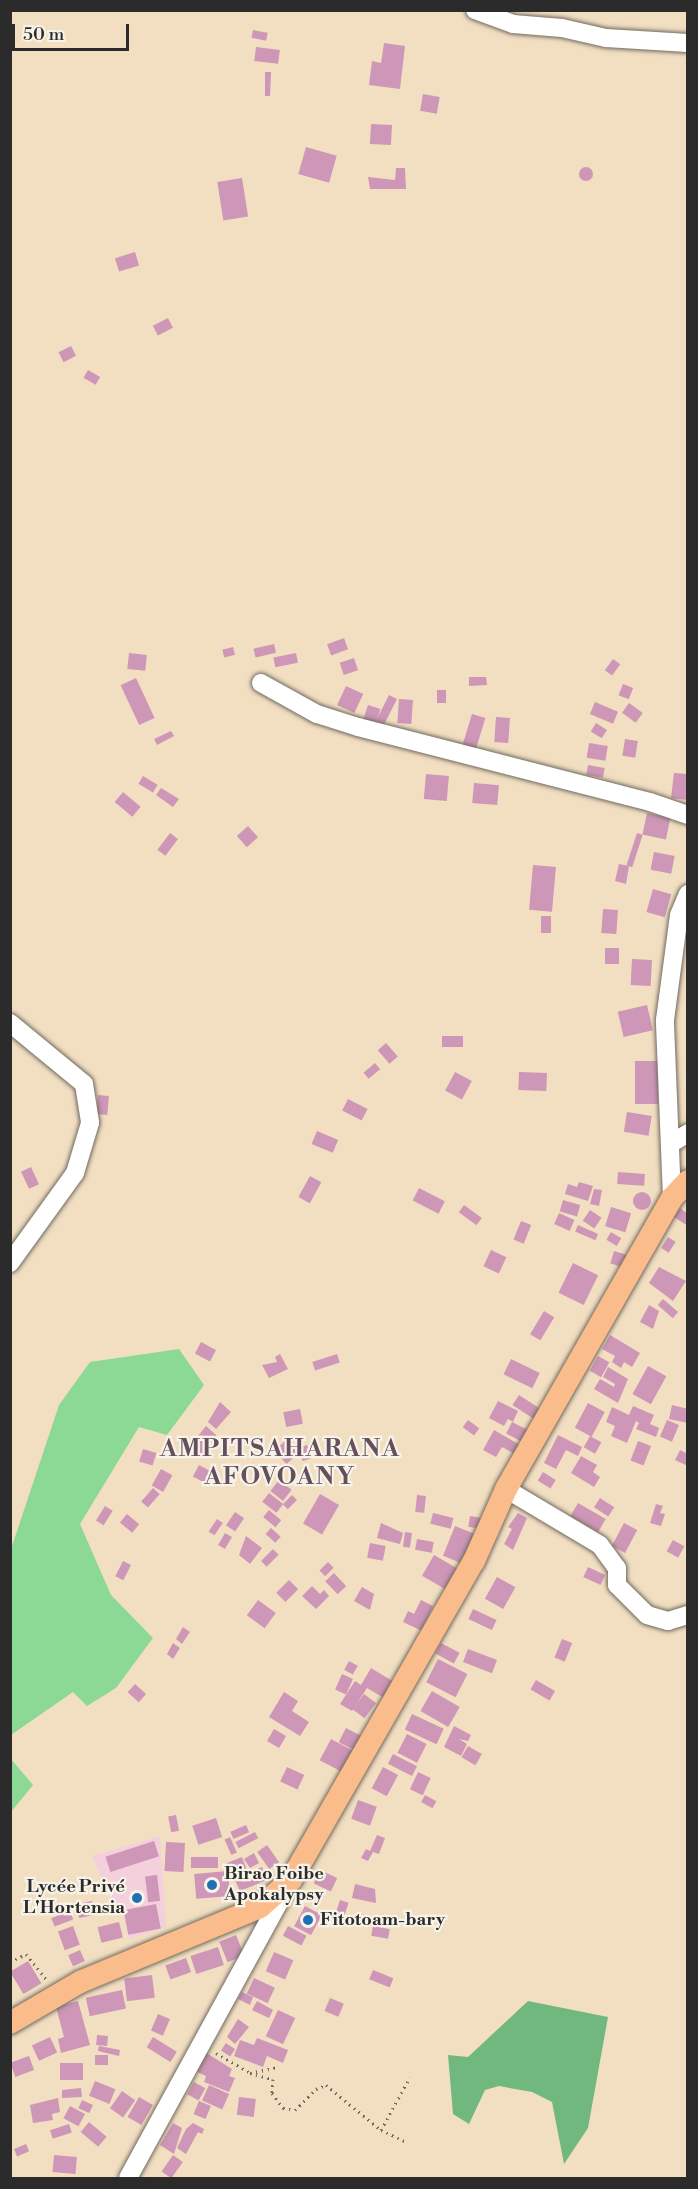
<!DOCTYPE html>
<html>
<head>
<meta charset="utf-8">
<style>
	body { margin:0 }
	#map { position:relative; width:698px; height:2189px; overflow:hidden; background:#f2dfc2; font-family:"Libre Bodoni",serif }
	div>[style] { position:absolute }
	[style*='--x'] { left:calc(var(--x)*1px); top:calc(var(--y)*1px); width:calc(var(--w)*1px); rotate:calc(var(--a)*1deg) }
	.built>* { inset:0; background:#f4cfdc }
	.green>* { inset:0; background:#8cd895 }
	.forest>* { inset:0; background:#71b87e }
	.building>* { inset:0; background:#ce96b7; transform-origin:0 0 }
	.round { border-radius:50% }
	.path>* { height:3px; margin-top:-1.5px; transform-origin:0; background:repeating-linear-gradient(90deg,#716a60 0 1.5px,transparent 0 6px) }
	.roads { filter:drop-shadow(0 0 2px #716a60) drop-shadow(0 0 2px #716a60) }
	.minor>* { height:18px; margin:-9px; padding:0 9px; transform-origin:9px; border-radius:9px; background:#fff }
	.major>* { height:22px; margin:-11px; padding:0 11px; transform-origin:11px; border-radius:11px; background:#fabc8b }
	.dots>* { width:16px; height:16px; translate:-50% -50%; box-sizing:border-box; border:3px solid #f7f3e8; border-radius:50% }
	span { translate:-50% -50%; white-space:nowrap; text-align:center; line-height:1.15; -webkit-text-stroke:4.5px #f7f3e8; paint-order:stroke }
	.poi-label { font-size:18px; color:#2b2b2b; font-weight:700 }
	.left { translate:0 -50%; text-align:left }
	.right { translate:-100% -50%; text-align:right }
	.district-label { font-size:24px; color:#64505c; font-weight:700; letter-spacing:1.5px }
	.frame { position:absolute; inset:0; border:12px solid #2b2b2b; pointer-events:none }
	.scale { position:absolute; left:12px; top:24px; width:117px; height:27px; box-sizing:border-box; border:3px solid #2b2b2b; border-top:0; padding-left:8px; font-size:18px; line-height:21px; white-space:nowrap; color:#2b2b2b; -webkit-text-stroke:4px #f7f3e8; paint-order:stroke }
</style>
</head>
<body>
<div id="map">
	<div class="built">
		<div style="clip-path:polygon(160px 1836px,166px 1927px,129px 1939px,122px 1910px,117px 1912px,92px 1856px)"></div>
	</div>
	<div class="green">
		<div style="clip-path:polygon(179px 1349px,204px 1385px,167px 1435px,139px 1427px,80px 1524px,111px 1595px,153px 1638px,116px 1688px,87px 1706px,73px 1692px,11px 1735px,11px 1549px,59px 1405px,90px 1362px)"></div>
		<div style="clip-path:polygon(11px 1759px,33px 1785px,11px 1812px,10px 1812px)"></div>
	</div>
	<div class="forest">
		<div style="clip-path:polygon(528px 2001px,608px 2017px,588px 2128px,564px 2164px,552px 2102px,532px 2092px,499px 2086px,485px 2090px,469px 2124px,453px 2114px,448px 2055px,468px 2057px)"></div>
	</div>
	<div class="building">
		<div style="left:253px;top:30px;width:15px;height:8px;rotate:11deg"></div>
		<div style="clip-path:polygon(384px 43px,405px 46px,400px 89px,369px 85px,372px 61px,381px 63px)"></div>
		<div style="left:256px;top:47px;width:24px;height:14px;rotate:7deg"></div>
		<div style="clip-path:polygon(265px 72px,271px 72px,270px 96px,265px 96px)"></div>
		<div style="left:423px;top:94px;width:17px;height:17px;rotate:10deg"></div>
		<div style="left:371px;top:124px;width:21px;height:20px;rotate:3deg"></div>
		<div style="left:306px;top:147px;width:32px;height:28px;rotate:16deg"></div>
		<div class="round" style="left:579px;top:167px;width:14px;height:14px"></div>
		<div style="clip-path:polygon(396px 168px,405px 168px,406px 189px,370px 189px,368px 177px,395px 180px)"></div>
		<div style="left:242px;top:178px;width:39px;height:25px;rotate:81deg"></div>
		<div style="left:135px;top:252px;width:14px;height:21px;rotate:73deg"></div>
		<div style="left:168px;top:318px;width:11px;height:17px;rotate:63deg"></div>
		<div style="left:71px;top:346px;width:11px;height:14px;rotate:63deg"></div>
		<div style="left:88px;top:370px;width:14px;height:9px;rotate:30deg"></div>
		<div style="left:344px;top:638px;width:12px;height:18px;rotate:70deg"></div>
		<div style="left:274px;top:644px;width:9px;height:21px;rotate:77deg"></div>
		<div style="left:233px;top:647px;width:8px;height:11px;rotate:76deg"></div>
		<div style="left:129px;top:653px;width:18px;height:16px;rotate:6deg"></div>
		<div style="left:296px;top:653px;width:10px;height:23px;rotate:79deg"></div>
		<div style="left:354px;top:658px;width:13px;height:15px;rotate:72deg"></div>
		<div style="left:613px;top:659px;width:9px;height:14px;rotate:36deg"></div>
		<div style="clip-path:polygon(469px 677px,486px 677px,487px 685px,469px 686px)"></div>
		<div style="left:136px;top:678px;width:44px;height:17px;rotate:65deg"></div>
		<div style="left:623px;top:684px;width:11px;height:12px;rotate:22deg"></div>
		<div style="left:346px;top:686px;width:19px;height:21px;rotate:25deg"></div>
		<div style="left:437px;top:690px;width:9px;height:13px"></div>
		<div style="left:389px;top:695px;width:9px;height:35px;rotate:27deg"></div>
		<div style="left:399px;top:699px;width:14px;height:24px;rotate:4deg"></div>
		<div style="left:595px;top:702px;width:25px;height:13px;rotate:23deg"></div>
		<div style="left:629px;top:703px;width:17px;height:12px;rotate:36deg"></div>
		<div style="left:368px;top:705px;width:13px;height:21px;rotate:18deg"></div>
		<div style="left:472px;top:714px;width:14px;height:34px;rotate:17deg"></div>
		<div style="left:496px;top:717px;width:14px;height:25px;rotate:4deg"></div>
		<div style="left:596px;top:723px;width:13px;height:10px;rotate:32deg"></div>
		<div style="clip-path:polygon(171px 731px,174px 736px,157px 745px,154px 739px)"></div>
		<div style="left:625px;top:739px;width:13px;height:17px;rotate:9deg"></div>
		<div style="left:589px;top:743px;width:19px;height:15px;rotate:9deg"></div>
		<div style="left:588px;top:765px;width:17px;height:10px;rotate:10deg"></div>
		<div style="clip-path:polygon(674px 773px,688px 774px,688px 800px,671px 798px)"></div>
		<div style="left:426px;top:774px;width:23px;height:25px;rotate:5deg"></div>
		<div style="left:143px;top:776px;width:17px;height:9px;rotate:31deg"></div>
		<div style="left:474px;top:783px;width:25px;height:20px;rotate:5deg"></div>
		<div style="clip-path:polygon(161px 788px,179px 799px,173px 807px,156px 795px)"></div>
		<div style="left:123px;top:792px;width:23px;height:13px;rotate:40deg"></div>
		<div style="left:647px;top:813px;width:24px;height:22px;rotate:12deg"></div>
		<div style="left:248px;top:826px;width:15px;height:15px;rotate:48deg"></div>
		<div style="left:170px;top:833px;width:10px;height:21px;rotate:37deg"></div>
		<div style="left:637px;top:833px;width:6px;height:34px;rotate:18deg"></div>
		<div style="left:654px;top:852px;width:21px;height:18px;rotate:11deg"></div>
		<div style="clip-path:polygon(619px 864px,629px 866px,626px 884px,615px 881px)"></div>
		<div style="left:533px;top:865px;width:23px;height:45px;rotate:5deg"></div>
		<div style="left:653px;top:889px;width:19px;height:24px;rotate:16deg"></div>
		<div style="left:603px;top:909px;width:15px;height:24px;rotate:4deg"></div>
		<div style="left:541px;top:916px;width:10px;height:17px"></div>
		<div style="left:605px;top:948px;width:14px;height:16px"></div>
		<div style="left:632px;top:959px;width:20px;height:26px;rotate:3deg"></div>
		<div style="left:647px;top:1005px;width:26px;height:30px;rotate:77deg"></div>
		<div style="left:442px;top:1036px;width:21px;height:11px"></div>
		<div style="left:386px;top:1043px;width:18px;height:11px;rotate:49deg"></div>
		<div style="left:635px;top:1061px;width:23px;height:43px"></div>
		<div style="left:375px;top:1063px;width:8px;height:15px;rotate:50deg"></div>
		<div style="left:455px;top:1072px;width:19px;height:21px;rotate:28deg"></div>
		<div style="left:519px;top:1072px;width:28px;height:18px;rotate:2deg"></div>
		<div style="left:98px;top:1095px;width:11px;height:19px;rotate:5deg"></div>
		<div style="left:348px;top:1099px;width:22px;height:13px;rotate:27deg"></div>
		<div style="left:627px;top:1112px;width:25px;height:20px;rotate:9deg"></div>
		<div style="left:317px;top:1131px;width:23px;height:14px;rotate:23deg"></div>
		<div style="left:31px;top:1167px;width:19px;height:11px;rotate:65deg"></div>
		<div style="left:618px;top:1172px;width:27px;height:12px;rotate:4deg"></div>
		<div style="left:310px;top:1176px;width:13px;height:24px;rotate:29deg"></div>
		<div style="clip-path:polygon(579px 1182px,593px 1186px,588px 1201px,565px 1194px,568px 1184px,577px 1187px)"></div>
		<div style="left:419px;top:1188px;width:29px;height:14px;rotate:27deg"></div>
		<div style="clip-path:polygon(594px 1189px,602px 1190px,599px 1206px,590px 1204px)"></div>
		<div class="round" style="left:633px;top:1192px;width:18px;height:18px"></div>
		<div style="left:563px;top:1200px;width:18px;height:12px;rotate:16deg"></div>
		<div style="left:464px;top:1205px;width:22px;height:9px;rotate:36deg"></div>
		<div style="left:611px;top:1207px;width:21px;height:20px;rotate:17deg"></div>
		<div style="clip-path:polygon(680px 1208px,688px 1214px,688px 1226px,674px 1217px)"></div>
		<div style="left:590px;top:1210px;width:14px;height:13px;rotate:34deg"></div>
		<div style="left:559px;top:1213px;width:17px;height:12px;rotate:24deg"></div>
		<div style="left:521px;top:1221px;width:11px;height:20px;rotate:22deg"></div>
		<div style="left:578px;top:1225px;width:22px;height:7px;rotate:24deg"></div>
		<div style="left:611px;top:1232px;width:12px;height:9px;rotate:31deg"></div>
		<div style="left:668px;top:1237px;width:9px;height:13px;rotate:32deg"></div>
		<div style="left:491px;top:1250px;width:17px;height:18px;rotate:25deg"></div>
		<div style="left:614px;top:1251px;width:15px;height:13px;rotate:16deg"></div>
		<div style="left:573px;top:1263px;width:28px;height:33px;rotate:26deg"></div>
		<div style="clip-path:polygon(659px 1267px,686px 1281px,673px 1301px,649px 1283px)"></div>
		<div style="left:663px;top:1299px;width:20px;height:8px;rotate:41deg"></div>
		<div style="clip-path:polygon(649px 1305px,659px 1311px,653px 1329px,640px 1322px)"></div>
		<div style="left:544px;top:1311px;width:12px;height:27px;rotate:31deg"></div>
		<div style="clip-path:polygon(610px 1335px,640px 1353px,632px 1367px,624px 1362px,621px 1368px,612px 1362px,615px 1356px,602px 1349px)"></div>
		<div style="left:201px;top:1342px;width:17px;height:13px;rotate:28deg"></div>
		<div style="clip-path:polygon(280px 1354px,288px 1369px,269px 1378px,262px 1365px,277px 1362px,275px 1357px)"></div>
		<div style="left:337px;top:1354px;width:9px;height:26px;rotate:72deg"></div>
		<div style="left:598px;top:1356px;width:13px;height:17px;rotate:29deg"></div>
		<div style="left:511px;top:1359px;width:32px;height:17px;rotate:26deg"></div>
		<div style="left:648px;top:1366px;width:21px;height:32px;rotate:29deg"></div>
		<div style="clip-path:polygon(608px 1367px,628px 1379px,618px 1403px,594px 1389px,600px 1379px,614px 1387px,615px 1384px,603px 1377px)"></div>
		<div style="left:519px;top:1395px;width:27px;height:12px;rotate:33deg"></div>
		<div style="clip-path:polygon(498px 1401px,518px 1411px,513px 1422px,508px 1419px,504px 1426px,489px 1418px)"></div>
		<div style="clip-path:polygon(220px 1402px,231px 1412px,216px 1429px,208px 1422px)"></div>
		<div style="left:588px;top:1403px;width:19px;height:28px;rotate:28deg"></div>
		<div style="clip-path:polygon(672px 1405px,688px 1409px,688px 1423px,669px 1419px)"></div>
		<div style="clip-path:polygon(633px 1406px,654px 1415px,650px 1424px,659px 1428px,656px 1437px,636px 1429px,639px 1423px,636px 1421px,627px 1443px,611px 1436px,615px 1426px,606px 1422px,612px 1407px,629px 1415px)"></div>
		<div style="left:300px;top:1409px;width:15px;height:17px;rotate:79deg"></div>
		<div style="left:468px;top:1420px;width:14px;height:9px;rotate:36deg"></div>
		<div style="left:667px;top:1420px;width:13px;height:18px;rotate:23deg"></div>
		<div style="left:512px;top:1422px;width:20px;height:13px;rotate:27deg"></div>
		<div style="clip-path:polygon(206px 1426px,216px 1435px,203px 1455px,191px 1445px)"></div>
		<div style="clip-path:polygon(494px 1430px,520px 1445px,515px 1454px,502px 1447px,496px 1457px,483px 1450px)"></div>
		<div style="clip-path:polygon(558px 1435px,582px 1447px,578px 1456px,566px 1450px,556px 1469px,544px 1463px)"></div>
		<div style="left:590px;top:1436px;width:13px;height:13px;rotate:29deg"></div>
		<div style="left:286px;top:1440px;width:18px;height:16px;rotate:47deg"></div>
		<div style="left:638px;top:1441px;width:14px;height:21px;rotate:21deg"></div>
		<div style="left:307px;top:1445px;width:14px;height:9px;rotate:73deg"></div>
		<div style="left:143px;top:1449px;width:14px;height:13px;rotate:17deg"></div>
		<div style="clip-path:polygon(680px 1450px,688px 1454px,688px 1466px,675px 1460px)"></div>
		<div style="clip-path:polygon(581px 1456px,597px 1465px,593px 1472px,600px 1477px,594px 1487px,571px 1473px)"></div>
		<div style="left:199px;top:1465px;width:19px;height:13px;rotate:28deg"></div>
		<div style="left:161px;top:1469px;width:13px;height:19px;rotate:29deg"></div>
		<div style="left:543px;top:1472px;width:15px;height:10px;rotate:32deg"></div>
		<div style="left:279px;top:1480px;width:16px;height:14px;rotate:38deg"></div>
		<div style="left:153px;top:1488px;width:9px;height:18px;rotate:41deg"></div>
		<div style="left:269px;top:1493px;width:18px;height:11px;rotate:38deg"></div>
		<div style="left:320px;top:1494px;width:22px;height:34px;rotate:30deg"></div>
		<div style="left:292px;top:1495px;width:7px;height:13px;rotate:45deg"></div>
		<div style="left:417px;top:1495px;width:9px;height:17px;rotate:6deg"></div>
		<div style="left:600px;top:1498px;width:17px;height:11px;rotate:33deg"></div>
		<div style="left:578px;top:1503px;width:32px;height:15px;rotate:30deg"></div>
		<div style="clip-path:polygon(656px 1504px,663px 1506px,660px 1513px,665px 1514px,661px 1526px,650px 1523px)"></div>
		<div style="left:105px;top:1506px;width:9px;height:17px;rotate:32deg"></div>
		<div style="left:269px;top:1510px;width:16px;height:9px;rotate:40deg"></div>
		<div style="left:235px;top:1512px;width:11px;height:16px;rotate:34deg"></div>
		<div style="left:433px;top:1513px;width:21px;height:11px;rotate:14deg"></div>
		<div style="clip-path:polygon(518px 1513px,527px 1518px,513px 1550px,504px 1544px,512px 1529px,508px 1527px)"></div>
		<div style="left:127px;top:1514px;width:16px;height:11px;rotate:40deg"></div>
		<div style="left:470px;top:1516px;width:12px;height:11px;rotate:9deg"></div>
		<div style="left:217px;top:1519px;width:7px;height:15px;rotate:34deg"></div>
		<div style="clip-path:polygon(381px 1523px,403px 1533px,400px 1544px,377px 1538px)"></div>
		<div style="left:624px;top:1523px;width:15px;height:26px;rotate:28deg"></div>
		<div style="left:455px;top:1526px;width:24px;height:32px;rotate:22deg"></div>
		<div style="left:271px;top:1528px;width:13px;height:8px;rotate:42deg"></div>
		<div style="left:405px;top:1532px;width:7px;height:15px;rotate:8deg"></div>
		<div style="left:225px;top:1533px;width:8px;height:14px;rotate:30deg"></div>
		<div style="clip-path:polygon(246px 1536px,262px 1548px,250px 1564px,239px 1555px)"></div>
		<div style="left:417px;top:1539px;width:17px;height:11px;rotate:10deg"></div>
		<div style="left:673px;top:1540px;width:13px;height:13px;rotate:29deg"></div>
		<div style="left:370px;top:1543px;width:16px;height:15px;rotate:11deg"></div>
		<div style="left:273px;top:1549px;width:8px;height:17px;rotate:45deg"></div>
		<div style="left:434px;top:1555px;width:28px;height:24px;rotate:30deg"></div>
		<div style="left:123px;top:1561px;width:9px;height:17px;rotate:27deg"></div>
		<div style="left:328px;top:1562px;width:8px;height:12px;rotate:45deg"></div>
		<div style="left:588px;top:1567px;width:19px;height:11px;rotate:25deg"></div>
		<div style="left:334px;top:1573px;width:18px;height:12px;rotate:47deg"></div>
		<div style="left:497px;top:1577px;width:21px;height:25px;rotate:29deg"></div>
		<div style="left:289px;top:1580px;width:13px;height:18px;rotate:45deg"></div>
		<div style="clip-path:polygon(312px 1586px,320px 1594px,324px 1590px,329px 1596px,316px 1609px,302px 1596px)"></div>
		<div style="clip-path:polygon(362px 1587px,374px 1594px,370px 1610px,354px 1601px)"></div>
		<div style="left:258px;top:1600px;width:22px;height:19px;rotate:36deg"></div>
		<div style="clip-path:polygon(421px 1600px,433px 1606px,422px 1631px,403px 1622px,408px 1611px,414px 1614px)"></div>
		<div style="left:473px;top:1609px;width:26px;height:11px;rotate:25deg"></div>
		<div style="clip-path:polygon(183px 1627px,190px 1632px,182px 1644px,176px 1639px)"></div>
		<div style="left:562px;top:1639px;width:11px;height:20px;rotate:22deg"></div>
		<div style="clip-path:polygon(173px 1643px,180px 1648px,173px 1659px,167px 1654px)"></div>
		<div style="left:441px;top:1643px;width:21px;height:12px;rotate:28deg"></div>
		<div style="left:468px;top:1649px;width:31px;height:14px;rotate:21deg"></div>
		<div style="left:438px;top:1659px;width:33px;height:26px;rotate:27deg"></div>
		<div style="left:349px;top:1661px;width:10px;height:10px;rotate:29deg"></div>
		<div style="clip-path:polygon(371px 1668px,394px 1682px,384px 1698px,367px 1688px,352px 1711px,340px 1704px,355px 1681px,361px 1685px)"></div>
		<div style="left:342px;top:1674px;width:12px;height:17px;rotate:24deg"></div>
		<div style="left:536px;top:1680px;width:22px;height:11px;rotate:30deg"></div>
		<div style="left:135px;top:1684px;width:15px;height:11px;rotate:42deg"></div>
		<div style="left:432px;top:1691px;width:32px;height:23px;rotate:30deg"></div>
		<div style="clip-path:polygon(284px 1692px,298px 1701px,292px 1711px,309px 1722px,300px 1736px,269px 1717px)"></div>
		<div style="left:364px;top:1694px;width:15px;height:19px;rotate:37deg"></div>
		<div style="left:412px;top:1714px;width:35px;height:17px;rotate:25deg"></div>
		<div style="clip-path:polygon(454px 1726px,471px 1735px,468px 1741px,459px 1739px,467px 1744px,461px 1756px,444px 1747px)"></div>
		<div style="left:346px;top:1728px;width:18px;height:16px;rotate:27deg"></div>
		<div style="left:274px;top:1729px;width:14px;height:14px;rotate:30deg"></div>
		<div style="left:407px;top:1734px;width:22px;height:21px;rotate:27deg"></div>
		<div style="left:331px;top:1739px;width:27px;height:24px;rotate:28deg"></div>
		<div style="left:468px;top:1746px;width:16px;height:13px;rotate:30deg"></div>
		<div style="left:393px;top:1754px;width:27px;height:11px;rotate:27deg"></div>
		<div style="left:287px;top:1767px;width:19px;height:16px;rotate:25deg"></div>
		<div style="left:383px;top:1767px;width:17px;height:24px;rotate:28deg"></div>
		<div style="left:418px;top:1772px;width:14px;height:19px;rotate:25deg"></div>
		<div style="left:425px;top:1795px;width:13px;height:8px;rotate:29deg"></div>
		<div style="left:358px;top:1800px;width:20px;height:20px;rotate:20deg"></div>
		<div style="left:176px;top:1815px;width:16px;height:8px;rotate:79deg"></div>
		<div style="left:216px;top:1818px;width:20px;height:25px;rotate:72deg"></div>
		<div style="left:246px;top:1825px;width:8px;height:17px;rotate:67deg"></div>
		<div style="left:255px;top:1832px;width:7px;height:22px;rotate:63deg"></div>
		<div style="clip-path:polygon(377px 1835px,385px 1838px,379px 1854px,373px 1852px,368px 1861px,361px 1858px,366px 1849px,370px 1851px)"></div>
		<div style="left:230px;top:1837px;width:17px;height:6px;rotate:66deg"></div>
		<div style="left:154px;top:1841px;width:16px;height:51px;rotate:72deg"></div>
		<div style="left:166px;top:1842px;width:19px;height:29px;rotate:3deg"></div>
		<div style="left:267px;top:1845px;width:21px;height:12px;rotate:55deg"></div>
		<div style="clip-path:polygon(254px 1853px,259px 1863px,250px 1868px,244px 1859px)"></div>
		<div style="left:218px;top:1857px;width:11px;height:27px;rotate:90deg"></div>
		<div style="clip-path:polygon(242px 1857px,248px 1873px,262px 1867px,267px 1880px,240px 1891px,227px 1863px)"></div>
		<div style="left:320px;top:1870px;width:19px;height:15px;rotate:25deg"></div>
		<div style="left:228px;top:1871px;width:25px;height:34px;rotate:85deg"></div>
		<div style="left:157px;top:1875px;width:26px;height:12px;rotate:83deg"></div>
		<div style="clip-path:polygon(355px 1884px,375px 1889px,376px 1903px,352px 1898px)"></div>
		<div style="left:340px;top:1900px;width:9px;height:15px;rotate:18deg"></div>
		<div style="left:92px;top:1901px;width:14px;height:16px;rotate:78deg"></div>
		<div style="left:156px;top:1904px;width:25px;height:33px;rotate:79deg"></div>
		<div style="left:305px;top:1906px;width:19px;height:23px;rotate:28deg"></div>
		<div style="left:70px;top:1911px;width:9px;height:20px;rotate:69deg"></div>
		<div style="left:356px;top:1913px;width:16px;height:8px;rotate:14deg"></div>
		<div style="left:381px;top:1914px;width:11px;height:9px;rotate:27deg"></div>
		<div style="left:119px;top:1922px;width:16px;height:22px;rotate:76deg"></div>
		<div style="left:73px;top:1926px;width:20px;height:16px;rotate:70deg"></div>
		<div style="left:288px;top:1926px;width:21px;height:11px;rotate:28deg"></div>
		<div style="left:373px;top:1926px;width:17px;height:10px;rotate:10deg"></div>
		<div style="left:236px;top:1935px;width:22px;height:18px;rotate:68deg"></div>
		<div style="left:218px;top:1947px;width:19px;height:29px;rotate:72deg"></div>
		<div style="left:80px;top:1950px;width:12px;height:13px;rotate:66deg"></div>
		<div style="left:274px;top:1952px;width:21px;height:21px;rotate:23deg"></div>
		<div style="left:186px;top:1958px;width:15px;height:22px;rotate:70deg"></div>
		<div style="left:28px;top:1961px;width:26px;height:21px;rotate:59deg"></div>
		<div style="left:373px;top:1970px;width:22px;height:10px;rotate:22deg"></div>
		<div style="left:152px;top:1975px;width:23px;height:28px;rotate:83deg"></div>
		<div style="left:254px;top:1978px;width:23px;height:17px;rotate:25deg"></div>
		<div style="left:122px;top:1990px;width:19px;height:37px;rotate:78deg"></div>
		<div style="clip-path:polygon(242px 1992px,253px 1997px,250px 2005px,238px 1999px)"></div>
		<div style="left:330px;top:1998px;width:15px;height:14px;rotate:23deg"></div>
		<div style="clip-path:polygon(78px 2001px,90px 2045px,61px 2053px,58px 2039px,64px 2037px,56px 2007px)"></div>
		<div style="clip-path:polygon(257px 2001px,273px 2010px,269px 2018px,252px 2010px)"></div>
		<div style="left:278px;top:2010px;width:19px;height:29px;rotate:25deg"></div>
		<div style="left:158px;top:2014px;width:13px;height:18px;rotate:23deg"></div>
		<div style="clip-path:polygon(238px 2019px,249px 2027px,235px 2044px,227px 2037px)"></div>
		<div style="left:97px;top:2035px;width:11px;height:10px;rotate:5deg"></div>
		<div style="left:50px;top:2037px;width:17px;height:20px;rotate:65deg"></div>
		<div style="left:153px;top:2037px;width:28px;height:12px;rotate:32deg"></div>
		<div style="clip-path:polygon(257px 2038px,288px 2050px,283px 2063px,267px 2056px,263px 2067px,234px 2056px,240px 2040px,254px 2045px)"></div>
		<div style="left:226px;top:2043px;width:11px;height:9px;rotate:34deg"></div>
		<div style="clip-path:polygon(99px 2046px,120px 2050px,119px 2056px,98px 2051px)"></div>
		<div style="clip-path:polygon(205px 2052px,232px 2069px,229px 2076px,235px 2078px,229px 2092px,204px 2082px,206px 2076px,197px 2072px)"></div>
		<div style="left:95px;top:2055px;width:13px;height:10px"></div>
		<div style="left:29px;top:2056px;width:15px;height:20px;rotate:70deg"></div>
		<div style="left:60px;top:2063px;width:23px;height:17px"></div>
		<div style="left:95px;top:2081px;width:22px;height:16px;rotate:22deg"></div>
		<div style="left:194px;top:2082px;width:13px;height:14px;rotate:29deg"></div>
		<div style="left:209px;top:2085px;width:22px;height:17px;rotate:24deg"></div>
		<div style="clip-path:polygon(81px 2088px,82px 2097px,62px 2098px,62px 2090px)"></div>
		<div style="left:122px;top:2091px;width:16px;height:21px;rotate:35deg"></div>
		<div style="left:139px;top:2097px;width:16px;height:23px;rotate:30deg"></div>
		<div style="left:239px;top:2097px;width:17px;height:18px;rotate:7deg"></div>
		<div style="clip-path:polygon(58px 2098px,60px 2112px,52px 2114px,53px 2120px,33px 2123px,30px 2105px)"></div>
		<div style="left:82px;top:2100px;width:12px;height:9px;rotate:24deg"></div>
		<div style="left:199px;top:2101px;width:13px;height:14px;rotate:23deg"></div>
		<div style="left:70px;top:2106px;width:17px;height:14px;rotate:28deg"></div>
		<div style="left:89px;top:2122px;width:23px;height:13px;rotate:40deg"></div>
		<div style="clip-path:polygon(173px 2123px,182px 2128px,174px 2154px,160px 2145px)"></div>
		<div style="clip-path:polygon(193px 2123px,204px 2129px,202px 2134px,198px 2132px,186px 2154px,177px 2148px,186px 2129px)"></div>
		<div style="left:69px;top:2124px;width:9px;height:20px;rotate:72deg"></div>
		<div style="left:26px;top:2144px;width:8px;height:13px;rotate:67deg"></div>
		<div style="left:54px;top:2155px;width:23px;height:17px;rotate:5deg"></div>
		<div style="left:173px;top:2155px;width:12px;height:20px;rotate:35deg"></div>
	</div>
	<div class="path">
		<div style="--x:10;--y:1962;--w:18;--a:-27"></div>
		<div style="--x:26;--y:1954;--w:35;--a:51"></div>
		<div style="--x:216;--y:2053;--w:39;--a:30"></div>
		<div style="--x:250;--y:2073;--w:29;--a:-12"></div>
		<div style="--x:250;--y:2073;--w:24;--a:15"></div>
		<div style="--x:273;--y:2079;--w:14;--a:94"></div>
		<div style="--x:272;--y:2093;--w:19;--a:54"></div>
		<div style="--x:283;--y:2108;--w:12;--a:9"></div>
		<div style="--x:295;--y:2110;--w:30;--a:-45"></div>
		<div style="--x:316;--y:2089;--w:11;--a:-22"></div>
		<div style="--x:326;--y:2085;--w:71;--a:39.3"></div>
		<div style="--x:381;--y:2130;--w:29;--a:25"></div>
		<div style="--x:381;--y:2130;--w:60;--a:-61.3"></div>
	</div>
	<div class="roads">
		<div class="minor">
			<div style="--x:475;--y:10;--w:40;--a:20.2"></div>
			<div style="--x:513;--y:24;--w:49;--a:4.7"></div>
			<div style="--x:562;--y:28;--w:45;--a:12.8"></div>
			<div style="--x:606;--y:38;--w:82;--a:3.5"></div>
			<div style="--x:261;--y:683;--w:64;--a:29"></div>
			<div style="--x:317;--y:714;--w:43;--a:17.6"></div>
			<div style="--x:358;--y:727;--w:301;--a:14.4"></div>
			<div style="--x:650;--y:802;--w:40;--a:18.9"></div>
			<div style="--x:10;--y:1023;--w:96;--a:39.5"></div>
			<div style="--x:84;--y:1084;--w:39;--a:81"></div>
			<div style="--x:90;--y:1123;--w:52;--a:106.7"></div>
			<div style="--x:75;--y:1173;--w:111;--a:125.8"></div>
			<div style="--x:670;--y:1144;--w:21;--a:-31"></div>
			<div style="--x:672;--y:1198;--w:178;--a:-92.3"></div>
			<div style="--x:665;--y:1020;--w:106;--a:-82.4"></div>
			<div style="--x:679;--y:915;--w:23;--a:-67"></div>
			<div style="--x:506;--y:1489;--w:109;--a:30.8"></div>
			<div style="--x:600;--y:1545;--w:29;--a:54"></div>
			<div style="--x:617;--y:1568;--w:17;--a:90"></div>
			<div style="--x:617;--y:1585;--w:42;--a:45"></div>
			<div style="--x:647;--y:1615;--w:22;--a:16"></div>
			<div style="--x:668;--y:1621;--w:21;--a:-17"></div>
			<div style="--x:128;--y:2178;--w:332;--a:-61.3"></div>
		</div>
		<div class="major">
			<div style="--x:10;--y:2023;--w:81;--a:-30.4"></div>
			<div style="--x:80;--y:1982;--w:195;--a:-22.6"></div>
			<div style="--x:260;--y:1907;--w:41;--a:-41.1"></div>
			<div style="--x:291;--y:1880;--w:368;--a:-60.2"></div>
			<div style="--x:474;--y:1561;--w:79;--a:-66"></div>
			<div style="--x:506;--y:1489;--w:335;--a:-60.3"></div>
			<div style="--x:672;--y:1198;--w:23;--a:-47"></div>
		</div>
	</div>
	<div class="dots">
		<div style="left:212px;top:1885px;background:#1f6fb2"></div>
		<div style="left:137px;top:1898px;background:#1f6fb2"></div>
		<div style="left:308px;top:1920px;background:#1f6fb2"></div>
	</div>
	<div class="poi-label">
		<span class="left" style="left:224px;top:1885px">Birao Foibe<br>Apokalypsy</span>
		<span class="right" style="left:125px;top:1898px">Lycée Privé<br>L'Hortensia</span>
		<span class="left" style="left:320px;top:1920px">Fitotoam-bary</span>
	</div>
	<div class="district-label">
		<span style="left:280px;top:1464px">AMPITSAHARANA<br>AFOVOANY</span>
	</div>
	<div class="frame"></div>
	<div class="scale">50 m</div>
</div>
</body>
</html>
